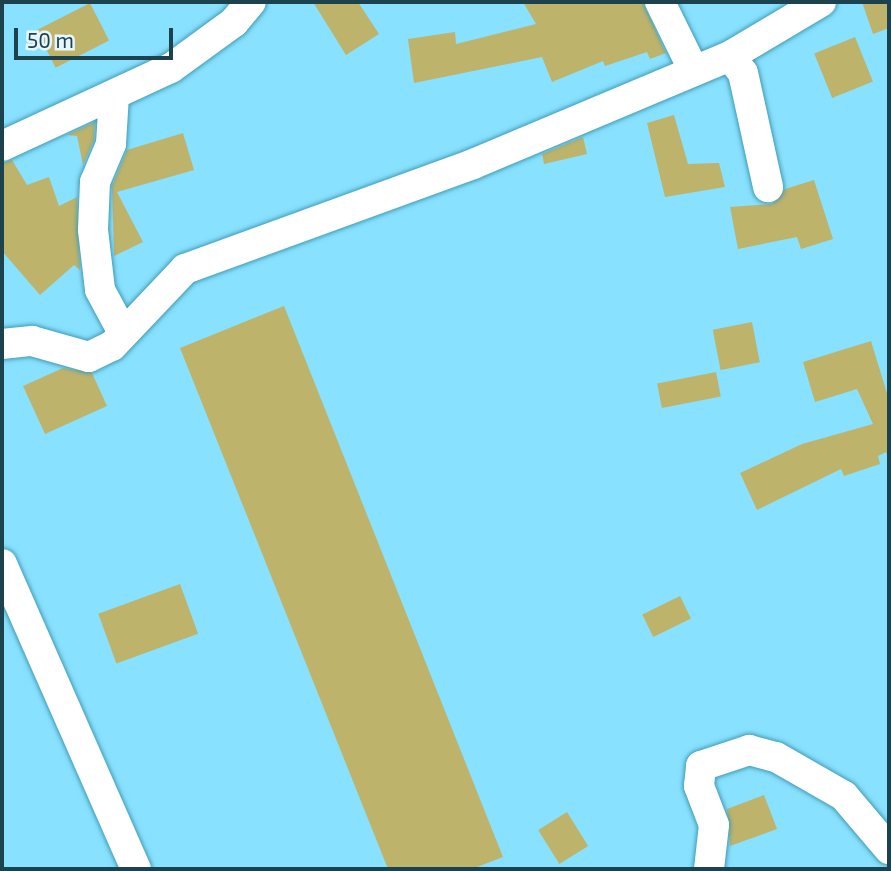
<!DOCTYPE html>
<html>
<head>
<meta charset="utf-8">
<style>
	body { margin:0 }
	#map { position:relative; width:891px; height:871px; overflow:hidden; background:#88e1fe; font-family:"Exo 2",sans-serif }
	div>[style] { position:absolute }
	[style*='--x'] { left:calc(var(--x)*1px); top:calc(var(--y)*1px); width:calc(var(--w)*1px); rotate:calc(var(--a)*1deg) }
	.building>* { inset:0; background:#beb36b; transform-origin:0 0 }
	.roads { filter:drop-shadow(0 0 2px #419cb7) drop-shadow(0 0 2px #419cb7) }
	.minor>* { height:30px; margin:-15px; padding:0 15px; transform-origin:15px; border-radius:15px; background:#fff }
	span { translate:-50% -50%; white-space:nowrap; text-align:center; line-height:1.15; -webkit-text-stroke:7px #e6f6fc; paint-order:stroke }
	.frame { position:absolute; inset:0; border:4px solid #1c424e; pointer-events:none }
	.scale { position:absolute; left:14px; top:28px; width:159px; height:32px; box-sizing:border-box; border:4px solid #1c424e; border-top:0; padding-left:9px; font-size:21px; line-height:24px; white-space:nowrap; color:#1c424e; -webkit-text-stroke:5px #e6f6fc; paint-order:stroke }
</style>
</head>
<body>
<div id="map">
	<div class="building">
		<div style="clip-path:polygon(313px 2px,358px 2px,379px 34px,346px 55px)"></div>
		<div style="clip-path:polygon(523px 2px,643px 2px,666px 53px,650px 59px,647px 52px,605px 66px,603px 61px,552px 82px,542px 57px,414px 83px,408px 39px,455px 32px,456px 44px,536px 24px)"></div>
		<div style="clip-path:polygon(862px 2px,889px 2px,889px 28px,873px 34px)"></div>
		<div style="left:90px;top:3px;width:42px;height:60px;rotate:63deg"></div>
		<div style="left:855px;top:37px;width:48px;height:44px;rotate:68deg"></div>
		<div style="clip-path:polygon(674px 115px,688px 164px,719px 163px,725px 187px,665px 197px,647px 123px)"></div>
		<div style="clip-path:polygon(95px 122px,94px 140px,83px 165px,77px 136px,67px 135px)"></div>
		<div style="clip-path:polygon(183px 133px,194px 170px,117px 192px,143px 242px,114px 256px,112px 186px,127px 150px)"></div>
		<div style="clip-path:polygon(583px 137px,587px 154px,544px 164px,542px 154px)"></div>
		<div style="clip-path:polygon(12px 160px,27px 185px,49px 177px,59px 206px,77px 197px,80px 270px,74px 265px,40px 295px,2px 251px,2px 163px)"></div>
		<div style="clip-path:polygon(814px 180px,833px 239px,801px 249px,797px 237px,738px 249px,730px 207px,772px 204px,785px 189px)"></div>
		<div style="clip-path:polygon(284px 306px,503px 857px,472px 869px,388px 869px,180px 348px)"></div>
		<div style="left:752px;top:322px;width:41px;height:40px;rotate:79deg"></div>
		<div style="clip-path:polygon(871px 341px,889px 400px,889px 460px,886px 452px,878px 456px,880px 464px,844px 476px,841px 469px,757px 510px,740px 473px,802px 444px,873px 424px,857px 389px,815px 402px,803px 362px)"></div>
		<div style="clip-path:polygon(63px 368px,92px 373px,107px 406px,45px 434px,23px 386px)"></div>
		<div style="left:716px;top:372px;width:25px;height:60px;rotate:79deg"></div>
		<div style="left:180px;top:584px;width:53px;height:87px;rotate:70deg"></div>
		<div style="left:680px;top:596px;width:25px;height:42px;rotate:64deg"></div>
		<div style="clip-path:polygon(764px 795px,777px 829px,730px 846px,727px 809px)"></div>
		<div style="left:567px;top:812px;width:40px;height:34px;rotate:58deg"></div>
	</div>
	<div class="roads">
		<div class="minor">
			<div style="--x:660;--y:2;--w:77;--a:63.8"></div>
			<div style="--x:730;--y:56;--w:21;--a:53"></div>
			<div style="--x:743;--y:73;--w:117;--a:77.6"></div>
			<div style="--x:114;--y:95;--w:49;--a:93.5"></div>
			<div style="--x:111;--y:144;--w:41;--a:112.8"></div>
			<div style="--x:95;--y:182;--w:48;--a:92.4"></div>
			<div style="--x:93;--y:230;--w:60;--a:83.3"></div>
			<div style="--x:100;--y:290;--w:44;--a:61.7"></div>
			<div style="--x:2;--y:146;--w:186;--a:-24.8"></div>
			<div style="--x:171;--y:68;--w:78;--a:-36.1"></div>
			<div style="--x:234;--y:22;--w:26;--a:-50"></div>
			<div style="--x:2;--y:344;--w:30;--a:-6"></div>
			<div style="--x:32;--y:341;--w:59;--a:15.7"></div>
			<div style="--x:89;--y:357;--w:25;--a:-26"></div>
			<div style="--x:112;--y:346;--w:106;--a:-46.5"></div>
			<div style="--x:185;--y:269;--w:307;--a:-20"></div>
			<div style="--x:473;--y:164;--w:279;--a:-22.8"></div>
			<div style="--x:730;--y:56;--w:106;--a:-30.7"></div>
			<div style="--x:2;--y:564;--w:333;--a:66.3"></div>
			<div style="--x:709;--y:869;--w:44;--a:-83.5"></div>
			<div style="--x:714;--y:825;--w:42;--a:-111"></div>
			<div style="--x:699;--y:786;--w:20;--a:-84"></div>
			<div style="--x:701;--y:766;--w:51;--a:-18.4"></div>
			<div style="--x:749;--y:750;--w:28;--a:15"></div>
			<div style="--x:776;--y:757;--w:78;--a:29.8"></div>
			<div style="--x:844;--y:796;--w:70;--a:49.7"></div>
		</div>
	</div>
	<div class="frame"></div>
	<div class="scale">50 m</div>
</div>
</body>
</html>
